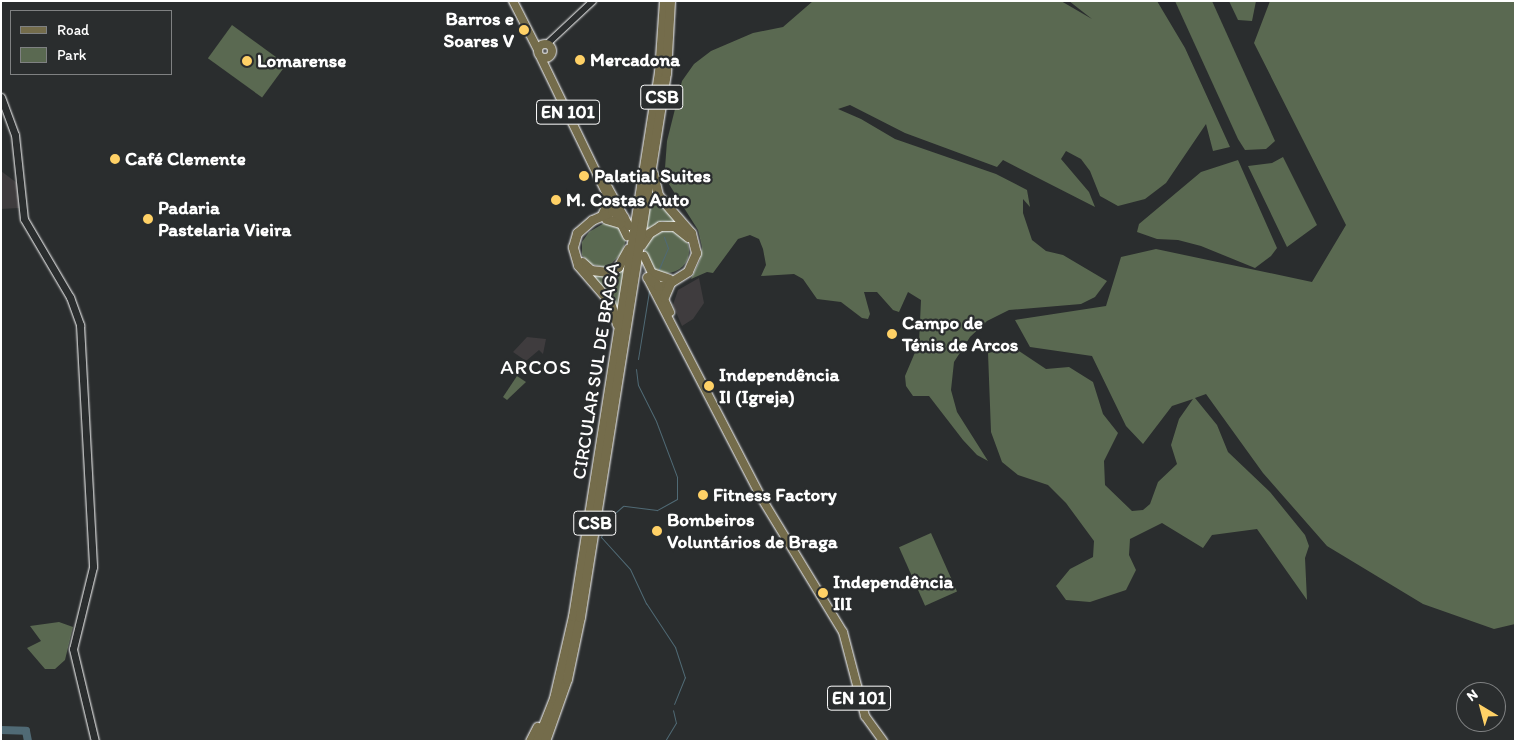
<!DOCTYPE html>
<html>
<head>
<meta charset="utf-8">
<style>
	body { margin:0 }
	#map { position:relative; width:1516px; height:742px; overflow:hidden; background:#2a2d2e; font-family:Itim,sans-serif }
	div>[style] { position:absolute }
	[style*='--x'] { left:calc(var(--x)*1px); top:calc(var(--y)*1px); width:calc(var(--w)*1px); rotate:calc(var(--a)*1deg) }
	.built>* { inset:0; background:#3f3c3e }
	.green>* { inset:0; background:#5a6951; transform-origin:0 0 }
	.round { border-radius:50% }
	.stream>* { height:1px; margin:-0.5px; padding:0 0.5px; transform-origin:0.5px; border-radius:0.5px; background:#506a75 }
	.river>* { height:8px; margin:-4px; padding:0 4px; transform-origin:4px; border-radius:4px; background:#506a75 }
	.primary-tunnel>* { height:8px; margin-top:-4px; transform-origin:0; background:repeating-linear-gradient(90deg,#3f4243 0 8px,transparent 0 12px) }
	.roads { filter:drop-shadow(0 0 1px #fff) drop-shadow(0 0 1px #fff) }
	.tertiary>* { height:6px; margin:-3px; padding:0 3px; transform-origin:3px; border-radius:3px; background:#2a2d2e }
	.secondary>* { height:7px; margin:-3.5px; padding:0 3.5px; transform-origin:3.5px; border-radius:3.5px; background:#2a2d2e }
	.primary>* { height:8px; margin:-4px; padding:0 4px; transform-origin:4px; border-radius:4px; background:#746c4b }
	.primary>.ring { margin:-4px; padding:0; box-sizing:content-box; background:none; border:8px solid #746c4b; border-radius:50% }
	.motorway>* { height:9px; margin:-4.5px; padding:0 4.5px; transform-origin:4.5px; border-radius:4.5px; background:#746c4b }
	.dots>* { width:14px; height:14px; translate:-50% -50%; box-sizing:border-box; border:2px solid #2a2d2e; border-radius:50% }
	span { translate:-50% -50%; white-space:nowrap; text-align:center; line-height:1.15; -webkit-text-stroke:4.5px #2a2d2e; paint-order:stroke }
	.shield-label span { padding:1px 4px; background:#2a2d2e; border:1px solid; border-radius:4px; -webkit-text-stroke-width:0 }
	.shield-label { font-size:18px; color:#fff; font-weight:700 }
	.poi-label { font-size:19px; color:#fff; font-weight:700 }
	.right { translate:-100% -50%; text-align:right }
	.left { translate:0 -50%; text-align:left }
	.street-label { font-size:19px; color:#fff }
	.quarter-label { font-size:21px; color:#fff; letter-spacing:1px }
	.frame { position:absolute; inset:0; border:2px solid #fff; pointer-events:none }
	.legend { position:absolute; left:10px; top:10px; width:162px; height:65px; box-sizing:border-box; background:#2a2d2e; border:1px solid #7f8182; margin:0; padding:6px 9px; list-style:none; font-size:15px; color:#fff }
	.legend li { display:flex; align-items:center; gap:10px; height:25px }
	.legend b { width:25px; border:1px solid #7f8182 }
	.north { position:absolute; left:1456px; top:682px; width:50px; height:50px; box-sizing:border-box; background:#2a2d2e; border:1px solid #7f8182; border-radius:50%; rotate:323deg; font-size:14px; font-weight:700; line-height:20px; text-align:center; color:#fff }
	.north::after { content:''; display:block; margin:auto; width:18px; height:22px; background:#ffd166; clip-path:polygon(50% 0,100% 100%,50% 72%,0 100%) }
</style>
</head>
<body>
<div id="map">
	<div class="built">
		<div style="clip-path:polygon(1px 171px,17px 183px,19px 208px,1px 209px)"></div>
		<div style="clip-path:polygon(699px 278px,704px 303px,693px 319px,682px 326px,673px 305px,678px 290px)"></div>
		<div style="clip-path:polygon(527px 337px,546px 339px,543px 354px,539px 350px,526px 361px,513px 352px)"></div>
	</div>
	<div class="green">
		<div style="clip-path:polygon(813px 1px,1061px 1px,1092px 19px,1069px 1px,1157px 1px,1185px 48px,1230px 147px,1213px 151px,1206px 124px,1166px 183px,1145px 199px,1118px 206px,1100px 196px,1090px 171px,1081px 159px,1066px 151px,1061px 159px,1089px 192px,1095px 207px,1003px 160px,997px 167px,905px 133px,850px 105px,838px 109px,861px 119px,895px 139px,996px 174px,1027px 190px,1030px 207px,1023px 199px,1023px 213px,1032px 240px,1046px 251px,1063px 255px,1107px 281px,1095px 297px,1081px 304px,1009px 310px,987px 321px,970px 337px,954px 362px,951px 390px,957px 412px,988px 461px,977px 455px,963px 440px,929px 396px,913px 396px,906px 386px,905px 376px,919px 343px,921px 300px,908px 292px,899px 312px,893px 310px,877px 292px,864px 292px,870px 314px,868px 319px,862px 318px,841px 302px,817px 299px,803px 279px,794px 274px,761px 276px,766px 265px,763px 249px,759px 239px,750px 235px,738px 239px,713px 273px,707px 272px,691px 279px,700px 260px,702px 247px,698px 230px,667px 181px,665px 168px,667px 141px,682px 81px,694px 64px,711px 51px,753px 33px,783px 27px)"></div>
		<div style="clip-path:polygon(1175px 1px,1212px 1px,1275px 141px,1266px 149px,1245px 150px,1238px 139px)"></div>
		<div style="clip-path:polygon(1229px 1px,1256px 1px,1252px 21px,1238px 20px)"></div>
		<div style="clip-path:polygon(1270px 1px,1515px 1px,1515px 624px,1494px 629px,1423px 604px,1327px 546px,1263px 473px,1206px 394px,1195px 398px,1217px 425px,1228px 452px,1270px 492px,1305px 535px,1309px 546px,1305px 558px,1307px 600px,1257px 529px,1212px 535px,1203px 548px,1162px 523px,1130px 539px,1129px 555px,1136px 570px,1126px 590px,1090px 602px,1066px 600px,1056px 586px,1070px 569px,1093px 557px,1094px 541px,1066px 503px,1048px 485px,1018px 475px,1002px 462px,991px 432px,988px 353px,1007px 349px,1019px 351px,1046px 369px,1069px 367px,1093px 382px,1103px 414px,1118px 433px,1104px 461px,1105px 485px,1132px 511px,1143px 510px,1150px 504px,1158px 482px,1177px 464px,1171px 445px,1179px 419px,1193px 399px,1172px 406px,1143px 444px,1126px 426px,1092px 356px,1030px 347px,1015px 320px,1106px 306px,1121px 257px,1156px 249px,1312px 282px,1346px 225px,1254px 43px)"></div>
		<div style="left:232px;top:25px;width:67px;height:41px;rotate:36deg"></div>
		<div style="clip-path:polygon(1283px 157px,1317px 225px,1287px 247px,1248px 166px,1272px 163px)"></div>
		<div style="clip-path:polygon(1238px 160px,1277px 248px,1271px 256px,1255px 268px,1201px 246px,1178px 240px,1157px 239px,1137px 232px,1139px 224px,1201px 172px)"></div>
		<div style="clip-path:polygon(652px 185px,678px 224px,662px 221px,645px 230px)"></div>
		<div style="clip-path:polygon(606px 222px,618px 225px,626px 238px,625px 243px,621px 254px,611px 264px,604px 267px,590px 264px,582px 255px,582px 242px,589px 232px)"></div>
		<div class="round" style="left:645px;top:229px;width:44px;height:44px"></div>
		<div style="clip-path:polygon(626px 259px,618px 311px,608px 291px,587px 272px,611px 275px)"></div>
		<div style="clip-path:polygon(517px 376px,526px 382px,507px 400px,503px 397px)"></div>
		<div style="left:931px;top:533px;width:64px;height:35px;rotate:66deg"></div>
		<div style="clip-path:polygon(59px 622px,73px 627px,65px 660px,55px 669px,45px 669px,27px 648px,41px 641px,30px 626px)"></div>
	</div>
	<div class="stream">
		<div style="--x:659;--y:269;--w:23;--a:-67"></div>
		<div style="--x:668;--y:248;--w:12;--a:-110"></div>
		<div style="--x:638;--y:359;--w:69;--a:-80.8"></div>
		<div style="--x:636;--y:369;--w:16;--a:83"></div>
		<div style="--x:638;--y:385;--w:40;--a:63.4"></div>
		<div style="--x:656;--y:421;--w:60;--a:69.4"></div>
		<div style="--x:677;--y:477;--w:22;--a:90"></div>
		<div style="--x:677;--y:499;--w:23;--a:151"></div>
		<div style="--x:657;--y:510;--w:34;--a:-173"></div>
		<div style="--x:623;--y:506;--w:18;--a:139"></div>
		<div style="--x:609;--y:518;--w:21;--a:113"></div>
		<div style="--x:601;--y:537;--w:43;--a:47.8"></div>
		<div style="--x:630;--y:569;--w:38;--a:65"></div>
		<div style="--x:646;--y:603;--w:53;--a:56.6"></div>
		<div style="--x:675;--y:647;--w:32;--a:72"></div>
		<div style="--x:685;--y:677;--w:29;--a:112"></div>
		<div style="--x:665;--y:741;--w:21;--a:-59"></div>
		<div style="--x:676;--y:723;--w:13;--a:-103"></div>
	</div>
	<div class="river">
		<div style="--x:1;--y:730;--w:25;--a:2"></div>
		<div style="--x:26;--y:731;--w:10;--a:79"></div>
	</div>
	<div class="primary-tunnel">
		<div style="--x:636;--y:254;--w:25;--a:64"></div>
	</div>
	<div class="roads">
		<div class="tertiary">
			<div style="--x:547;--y:44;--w:63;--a:-43.1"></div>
		</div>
		<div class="secondary">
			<div style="--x:1;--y:97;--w:40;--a:69.8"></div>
			<div style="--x:15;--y:135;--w:84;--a:83.9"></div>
			<div style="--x:24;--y:219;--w:91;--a:59.5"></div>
			<div style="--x:70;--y:297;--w:30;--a:70"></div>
			<div style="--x:80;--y:325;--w:242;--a:86.9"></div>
			<div style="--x:93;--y:567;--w:84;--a:103.7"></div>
			<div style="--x:73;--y:649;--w:95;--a:76.6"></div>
		</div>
		<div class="primary">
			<div style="--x:513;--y:1;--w:55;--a:63"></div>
			<div class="ring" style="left:538px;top:44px;width:6px;height:6px"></div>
			<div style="--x:541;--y:58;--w:198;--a:64.2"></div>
			<div style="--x:605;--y:182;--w:50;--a:61.4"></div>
			<div style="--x:644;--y:256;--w:62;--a:65.1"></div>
			<div style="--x:648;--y:279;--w:248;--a:62.6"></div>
			<div style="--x:762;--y:499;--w:156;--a:58.7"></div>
			<div style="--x:843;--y:632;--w:87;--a:75.3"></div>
			<div style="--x:865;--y:716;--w:31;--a:54"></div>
		</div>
		<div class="motorway">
			<div style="--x:602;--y:215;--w:17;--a:-66"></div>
			<div style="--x:606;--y:219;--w:15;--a:16"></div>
			<div style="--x:641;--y:245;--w:14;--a:-56"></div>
			<div style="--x:649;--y:233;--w:13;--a:-32"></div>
			<div style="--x:660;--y:226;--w:14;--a:0"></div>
			<div style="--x:674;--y:226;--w:18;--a:38"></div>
			<div style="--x:582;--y:262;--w:12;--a:42"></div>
			<div style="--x:591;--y:270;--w:17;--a:7"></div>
			<div style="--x:608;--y:272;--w:11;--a:-27"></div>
			<div style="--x:618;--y:267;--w:21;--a:-61"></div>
			<div style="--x:652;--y:273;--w:18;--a:19"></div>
			<div style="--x:647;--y:277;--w:14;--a:39"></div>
			<div style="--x:658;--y:286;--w:8;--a:-7"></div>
			<div style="--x:666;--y:285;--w:26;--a:-32"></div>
			<div style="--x:688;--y:271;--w:20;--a:-66"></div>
			<div style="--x:696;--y:253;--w:21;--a:-104"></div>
			<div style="--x:691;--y:233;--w:50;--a:-131"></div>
			<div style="--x:658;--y:195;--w:22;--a:-103"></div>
			<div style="--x:664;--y:297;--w:15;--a:-67"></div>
			<div style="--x:617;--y:324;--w:23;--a:-108"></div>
			<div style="--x:610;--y:302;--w:49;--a:-130.9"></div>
			<div style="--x:578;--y:265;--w:19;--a:-106"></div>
			<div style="--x:573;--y:247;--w:15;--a:-74"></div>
			<div style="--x:577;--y:233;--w:20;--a:-41"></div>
			<div style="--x:592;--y:220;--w:22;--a:-24"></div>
			<div style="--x:612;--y:211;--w:13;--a:27"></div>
			<div style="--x:530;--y:741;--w:16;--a:-63"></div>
			<div style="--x:537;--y:741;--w:46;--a:-68.4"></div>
			<div style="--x:554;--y:698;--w:84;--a:-77"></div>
			<div style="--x:573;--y:616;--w:551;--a:-81.02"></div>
			<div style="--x:659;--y:72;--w:71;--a:-86"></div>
			<div style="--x:545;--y:741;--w:66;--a:-70.5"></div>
			<div style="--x:567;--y:679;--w:63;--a:-78.2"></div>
			<div style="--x:580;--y:617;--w:551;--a:-81.02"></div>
			<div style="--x:666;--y:73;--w:72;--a:-86.8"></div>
		</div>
	</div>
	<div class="dots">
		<div style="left:524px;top:30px;background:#ffd166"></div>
		<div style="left:580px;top:60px;background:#ffd166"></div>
		<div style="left:247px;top:61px;background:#ffd166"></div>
		<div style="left:115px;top:159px;background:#ffd166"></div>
		<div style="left:584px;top:176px;background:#ffd166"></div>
		<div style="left:556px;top:200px;background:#ffd166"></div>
		<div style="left:148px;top:219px;background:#ffd166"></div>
		<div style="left:892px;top:334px;background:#ffd166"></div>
		<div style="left:709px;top:386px;background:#ffd166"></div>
		<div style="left:703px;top:495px;background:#ffd166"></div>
		<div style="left:657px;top:531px;background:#ffd166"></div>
		<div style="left:823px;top:593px;background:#ffd166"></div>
	</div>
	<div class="shield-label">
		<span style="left:662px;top:97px">CSB</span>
		<span style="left:568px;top:112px">EN 101</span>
		<span style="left:595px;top:523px">CSB</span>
		<span style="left:859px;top:698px">EN 101</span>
	</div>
	<div class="poi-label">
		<span class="right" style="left:514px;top:30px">Barros e<br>Soares V</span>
		<span class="left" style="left:590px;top:60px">Mercadona</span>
		<span class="left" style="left:257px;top:61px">Lomarense</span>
		<span class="left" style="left:125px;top:159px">Café Clemente</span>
		<span class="left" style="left:594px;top:176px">Palatial Suites</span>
		<span class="left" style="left:566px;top:200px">M. Costas Auto</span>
		<span class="left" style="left:158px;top:219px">Padaria<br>Pastelaria Vieira</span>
		<span class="left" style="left:902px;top:334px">Campo de<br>Ténis de Arcos</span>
		<span class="left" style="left:719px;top:386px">Independência<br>II (Igreja)</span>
		<span class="left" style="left:713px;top:495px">Fitness Factory</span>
		<span class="left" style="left:667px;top:531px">Bombeiros<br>Voluntários de Braga</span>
		<span class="left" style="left:833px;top:593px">Independência<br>III</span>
	</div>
	<div class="street-label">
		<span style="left:596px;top:371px;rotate:-81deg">CIRCULAR SUL DE BRAGA</span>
	</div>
	<div class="quarter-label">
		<span style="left:536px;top:367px">ARCOS</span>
	</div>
	<div class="frame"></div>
	<ul class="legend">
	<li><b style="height:6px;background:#746c4b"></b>Road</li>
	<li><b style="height:14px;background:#5a6951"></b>Park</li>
	</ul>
	<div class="north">N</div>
</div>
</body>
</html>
